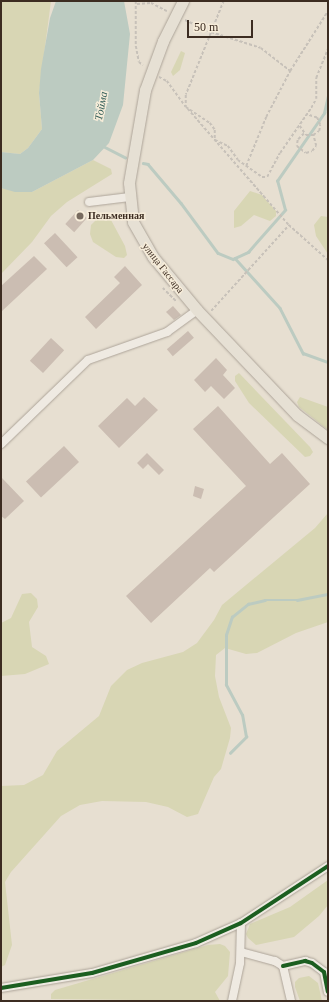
<!DOCTYPE html>
<html>
<head>
<meta charset="utf-8">
<style>
	body { margin:0 }
	#map { position:relative; width:329px; height:1002px; overflow:hidden; background:#e7dfd1; font-family:Georgia,serif }
	div>[style] { position:absolute }
	[style*='--x'] { left:calc(var(--x)*1px); top:calc(var(--y)*1px); width:calc(var(--w)*1px); rotate:calc(var(--a)*1deg) }
	.green>* { inset:0; background:#d8d6b4 }
	.water>* { inset:0; background:#bccbc1 }
	.stream>* { height:2.5px; margin:-1.25px; padding:0 1.25px; transform-origin:1.25px; border-radius:1.25px; background:#bccbc1 }
	.building>* { inset:0; background:#cbbdb2; transform-origin:0 0 }
	.path>* { height:1.5px; margin-top:-0.75px; transform-origin:0; background:repeating-linear-gradient(90deg,#c7c1b9 0 3px,transparent 0 5px) }
	.roads { filter:drop-shadow(0 0 1px #ada499) drop-shadow(0 0 1px #ada499) }
	.minor>* { height:8px; margin:-4px; padding:0 4px; transform-origin:4px; border-radius:4px; background:#efeae2 }
	.major>* { height:11px; margin:-5.5px; padding:0 5.5px; transform-origin:5.5px; border-radius:5.5px; background:#e6e0d4 }
	.cycleway>* { height:4px; margin:-2px; padding:0 2px; transform-origin:2px; border-radius:2px; background:#1b5e20 }
	.dots>* { width:11px; height:11px; translate:-50% -50%; box-sizing:border-box; border:2px solid #f6ecd9; border-radius:50% }
	span { translate:-50% -50%; white-space:nowrap; text-align:center; line-height:1.15; -webkit-text-stroke:3px #f6ecd9; paint-order:stroke }
	.poi-label { font-size:10px; color:#3c2c21; font-weight:700 }
	.left { translate:0 -50%; text-align:left }
	.street-label { font-size:10px; color:#3c2c21 }
	.water-label { font-size:11px; color:#305c56; font-style:italic }
	.frame { position:absolute; inset:0; border:2px solid #3c2c21; pointer-events:none }
	.scale { position:absolute; left:187px; top:20px; width:66px; height:18px; box-sizing:border-box; border:2px solid #3c2c21; border-top:0; padding-left:5px; font-size:12px; line-height:14px; white-space:nowrap; color:#3c2c21; -webkit-text-stroke:3px #f6ecd9; paint-order:stroke }
</style>
</head>
<body>
<div id="map">
	<div class="green">
		<div style="clip-path:polygon(1px 1px,51px 1px,39px 93px,42px 129px,28px 148px,20px 154px,1px 152px)"></div>
		<div style="clip-path:polygon(181px 51px,185px 53px,180px 70px,173px 76px,171px 72px)"></div>
		<div style="clip-path:polygon(93px 160px,111px 169px,112px 174px,67px 202px,51px 216px,32px 242px,1px 274px,1px 188px,32px 192px)"></div>
		<div style="clip-path:polygon(250px 191px,262px 195px,276px 211px,276px 216px,270px 221px,254px 215px,241px 226px,234px 228px,234px 211px)"></div>
		<div style="clip-path:polygon(104px 215px,111px 220px,125px 246px,127px 255px,124px 258px,116px 257px,93px 242px,90px 234px,91px 225px,100px 216px)"></div>
		<div style="clip-path:polygon(321px 216px,328px 217px,328px 254px,316px 236px,314px 225px)"></div>
		<div style="clip-path:polygon(239px 373px,310px 447px,313px 452px,310px 456px,305px 457px,249px 403px,235px 381px,235px 376px)"></div>
		<div style="clip-path:polygon(300px 397px,328px 407px,328px 430px,299px 407px,297px 402px)"></div>
		<div style="clip-path:polygon(328px 513px,328px 622px,296px 633px,257px 653px,246px 654px,225px 648px,216px 655px,215px 676px,219px 697px,231px 728px,230px 738px,221px 769px,214px 777px,198px 814px,187px 817px,168px 807px,146px 802px,102px 801px,80px 805px,61px 816px,11px 872px,5px 882px,12px 945px,5px 965px,1px 967px,1px 786px,24px 785px,43px 775px,57px 751px,99px 716px,111px 686px,127px 670px,142px 663px,183px 652px,197px 643px,214px 620px,222px 605px,315px 528px)"></div>
		<div style="clip-path:polygon(31px 593px,37px 599px,38px 607px,29px 622px,32px 647px,46px 656px,49px 664px,25px 674px,1px 676px,1px 623px,11px 618px,22px 594px)"></div>
		<div style="clip-path:polygon(328px 880px,328px 905px,319px 916px,294px 937px,256px 945px,248px 938px,246px 934px,250px 924px,290px 907px)"></div>
		<div style="clip-path:polygon(220px 944px,225px 946px,230px 952px,228px 976px,215px 992px,220px 1001px,51px 999px,51px 994px,55px 990px,208px 945px)"></div>
		<div style="clip-path:polygon(309px 976px,318px 983px,322px 1001px,300px 1001px,295px 987px,295px 982px,299px 978px)"></div>
	</div>
	<div class="water">
		<div style="clip-path:polygon(56px 1px,124px 1px,130px 34px,123px 105px,109px 143px,93px 160px,32px 192px,15px 192px,1px 188px,1px 152px,20px 154px,28px 148px,42px 129px,39px 93px,41px 69px,50px 18px)"></div>
	</div>
	<div class="stream">
		<div style="--x:103;--y:146;--w:25;--a:27"></div>
		<div style="--x:143;--y:163;--w:5;--a:11"></div>
		<div style="--x:148;--y:164;--w:51;--a:49.8"></div>
		<div style="--x:181;--y:203;--w:62;--a:53.5"></div>
		<div style="--x:218;--y:253;--w:16;--a:22"></div>
		<div style="--x:233;--y:259;--w:17;--a:-25"></div>
		<div style="--x:248;--y:252;--w:56;--a:-48.6"></div>
		<div style="--x:285;--y:210;--w:30;--a:-105"></div>
		<div style="--x:277;--y:181;--w:83;--a:-55.3"></div>
		<div style="--x:324;--y:113;--w:18;--a:-77"></div>
		<div style="--x:235;--y:258;--w:67;--a:48"></div>
		<div style="--x:280;--y:308;--w:51;--a:62.9"></div>
		<div style="--x:303;--y:353;--w:27;--a:20"></div>
		<div style="--x:230;--y:753;--w:23;--a:-45"></div>
		<div style="--x:246;--y:737;--w:22;--a:-100"></div>
		<div style="--x:242;--y:715;--w:34;--a:-118"></div>
		<div style="--x:226;--y:685;--w:50;--a:-90"></div>
		<div style="--x:226;--y:635;--w:19;--a:-72"></div>
		<div style="--x:232;--y:617;--w:21;--a:-39"></div>
		<div style="--x:248;--y:604;--w:17;--a:-13"></div>
		<div style="--x:265;--y:600;--w:32;--a:0"></div>
		<div style="--x:297;--y:600;--w:32;--a:-11"></div>
	</div>
	<div class="building">
		<div style="left:78px;top:210px;width:12px;height:19px;rotate:42deg"></div>
		<div style="left:55px;top:233px;width:33px;height:15px;rotate:47deg"></div>
		<div style="clip-path:polygon(34px 256px,47px 269px,1px 312px,1px 286px)"></div>
		<div style="clip-path:polygon(125px 266px,142px 285px,96px 329px,85px 317px,120px 283px,114px 277px)"></div>
		<div style="clip-path:polygon(173px 306px,181px 315px,174px 320px,166px 312px)"></div>
		<div style="left:188px;top:331px;width:9px;height:28px;rotate:49deg"></div>
		<div style="left:51px;top:338px;width:18px;height:31px;rotate:43deg"></div>
		<div style="clip-path:polygon(216px 358px,227px 370px,223px 375px,235px 388px,224px 399px,211px 386px,205px 392px,194px 380px)"></div>
		<div style="clip-path:polygon(144px 397px,158px 410px,119px 448px,98px 426px,127px 398px,135px 406px)"></div>
		<div style="clip-path:polygon(218px 406px,270px 464px,282px 453px,310px 484px,214px 572px,210px 568px,151px 623px,126px 596px,246px 486px,193px 429px)"></div>
		<div style="left:64px;top:446px;width:22px;height:52px;rotate:47deg"></div>
		<div style="clip-path:polygon(147px 453px,164px 470px,159px 475px,148px 464px,143px 469px,137px 463px)"></div>
		<div style="clip-path:polygon(1px 477px,24px 501px,5px 519px,1px 516px)"></div>
		<div style="clip-path:polygon(195px 486px,204px 489px,201px 499px,193px 496px)"></div>
	</div>
	<div class="path">
		<div style="--x:136;--y:1;--w:45;--a:90"></div>
		<div style="--x:136;--y:46;--w:16;--a:79"></div>
		<div style="--x:139;--y:62;--w:5;--a:37"></div>
		<div style="--x:224;--y:1;--w:101;--a:112"></div>
		<div style="--x:186;--y:95;--w:12;--a:90"></div>
		<div style="--x:186;--y:107;--w:29;--a:34"></div>
		<div style="--x:210;--y:123;--w:9;--a:54"></div>
		<div style="--x:215;--y:130;--w:10;--a:90"></div>
		<div style="--x:215;--y:140;--w:14;--a:25"></div>
		<div style="--x:228;--y:146;--w:17;--a:54"></div>
		<div style="--x:238;--y:160;--w:29;--a:35"></div>
		<div style="--x:262;--y:177;--w:5;--a:0"></div>
		<div style="--x:267;--y:177;--w:27;--a:-62"></div>
		<div style="--x:280;--y:153;--w:55;--a:-55.4"></div>
		<div style="--x:311;--y:108;--w:10;--a:-61"></div>
		<div style="--x:316;--y:99;--w:21;--a:-90"></div>
		<div style="--x:316;--y:78;--w:32;--a:-68"></div>
		<div style="--x:137;--y:4;--w:14;--a:-4"></div>
		<div style="--x:151;--y:3;--w:18;--a:27"></div>
		<div style="--x:185;--y:20;--w:29;--a:25"></div>
		<div style="--x:211;--y:32;--w:52;--a:17.7"></div>
		<div style="--x:261;--y:48;--w:37;--a:38"></div>
		<div style="--x:159;--y:77;--w:9;--a:27"></div>
		<div style="--x:167;--y:81;--w:32;--a:54"></div>
		<div style="--x:188;--y:109;--w:154;--a:49"></div>
		<div style="--x:289;--y:225;--w:52;--a:41.9"></div>
		<div style="--x:300;--y:126;--w:11;--a:56"></div>
		<div style="--x:306;--y:135;--w:7;--a:0"></div>
		<div style="--x:313;--y:135;--w:7;--a:-34"></div>
		<div style="--x:319;--y:131;--w:6;--a:-81"></div>
		<div style="--x:320;--y:125;--w:8;--a:-113"></div>
		<div style="--x:317;--y:118;--w:9;--a:-162"></div>
		<div style="--x:304;--y:134;--w:8;--a:135"></div>
		<div style="--x:298;--y:140;--w:6;--a:99"></div>
		<div style="--x:297;--y:146;--w:11;--a:38"></div>
		<div style="--x:306;--y:153;--w:6;--a:-18"></div>
		<div style="--x:312;--y:151;--w:6;--a:-51"></div>
		<div style="--x:316;--y:146;--w:11;--a:-105"></div>
		<div style="--x:246;--y:166;--w:53;--a:-67.8"></div>
		<div style="--x:266;--y:117;--w:52;--a:-62.4"></div>
		<div style="--x:290;--y:71;--w:71;--a:-57.7"></div>
		<div style="--x:163;--y:288;--w:20;--a:45"></div>
		<div style="--x:211;--y:311;--w:116;--a:-47.8"></div>
	</div>
	<div class="roads">
		<div class="minor">
			<div style="--x:89;--y:202;--w:39;--a:-7"></div>
			<div style="--x:1;--y:444;--w:121;--a:-44"></div>
			<div style="--x:88;--y:360;--w:84;--a:-19.5"></div>
			<div style="--x:167;--y:332;--w:37;--a:-36"></div>
			<div style="--x:241;--y:952;--w:35;--a:15"></div>
			<div style="--x:275;--y:961;--w:9;--a:32"></div>
			<div style="--x:283;--y:966;--w:36;--a:77"></div>
			<div style="--x:283;--y:966;--w:23;--a:-13"></div>
			<div style="--x:305;--y:961;--w:7;--a:16"></div>
			<div style="--x:312;--y:963;--w:15;--a:37"></div>
			<div style="--x:324;--y:972;--w:20;--a:79"></div>
			<div style="--x:1;--y:988;--w:92;--a:-9.4"></div>
			<div style="--x:92;--y:973;--w:108;--a:-16.1"></div>
			<div style="--x:196;--y:943;--w:49;--a:-24"></div>
			<div style="--x:241;--y:923;--w:104;--a:-33.2"></div>
			<div style="--x:232;--y:1001;--w:39;--a:-78"></div>
			<div style="--x:240;--y:963;--w:40;--a:-88.6"></div>
		</div>
		<div class="major">
			<div style="--x:183;--y:1;--w:45;--a:116.6"></div>
			<div style="--x:163;--y:41;--w:52;--a:110.2"></div>
			<div style="--x:145;--y:90;--w:94;--a:99.8"></div>
			<div style="--x:129;--y:183;--w:39;--a:84"></div>
			<div style="--x:133;--y:222;--w:40;--a:60.3"></div>
			<div style="--x:153;--y:257;--w:69;--a:50.3"></div>
			<div style="--x:197;--y:310;--w:145;--a:46.4"></div>
			<div style="--x:297;--y:415;--w:39;--a:37"></div>
		</div>
	</div>
	<div class="cycleway">
		<div style="--x:283;--y:966;--w:23;--a:-13"></div>
		<div style="--x:305;--y:961;--w:7;--a:16"></div>
		<div style="--x:312;--y:963;--w:15;--a:37"></div>
		<div style="--x:324;--y:972;--w:20;--a:79"></div>
		<div style="--x:1;--y:988;--w:92;--a:-9.4"></div>
		<div style="--x:92;--y:973;--w:108;--a:-16.1"></div>
		<div style="--x:196;--y:943;--w:49;--a:-24"></div>
		<div style="--x:241;--y:923;--w:104;--a:-33.2"></div>
	</div>
	<div class="dots">
		<div style="left:80px;top:216px;background:#786b5f"></div>
	</div>
	<div class="poi-label">
		<span class="left" style="left:88px;top:216px">Пельменная</span>
	</div>
	<div class="street-label">
		<span style="left:163px;top:268px;rotate:52deg">улица Гассара</span>
	</div>
	<div class="water-label">
		<span style="left:101px;top:106px;rotate:-79deg">Тойма</span>
	</div>
	<div class="frame"></div>
	<div class="scale">50 m</div>
</div>
</body>
</html>
